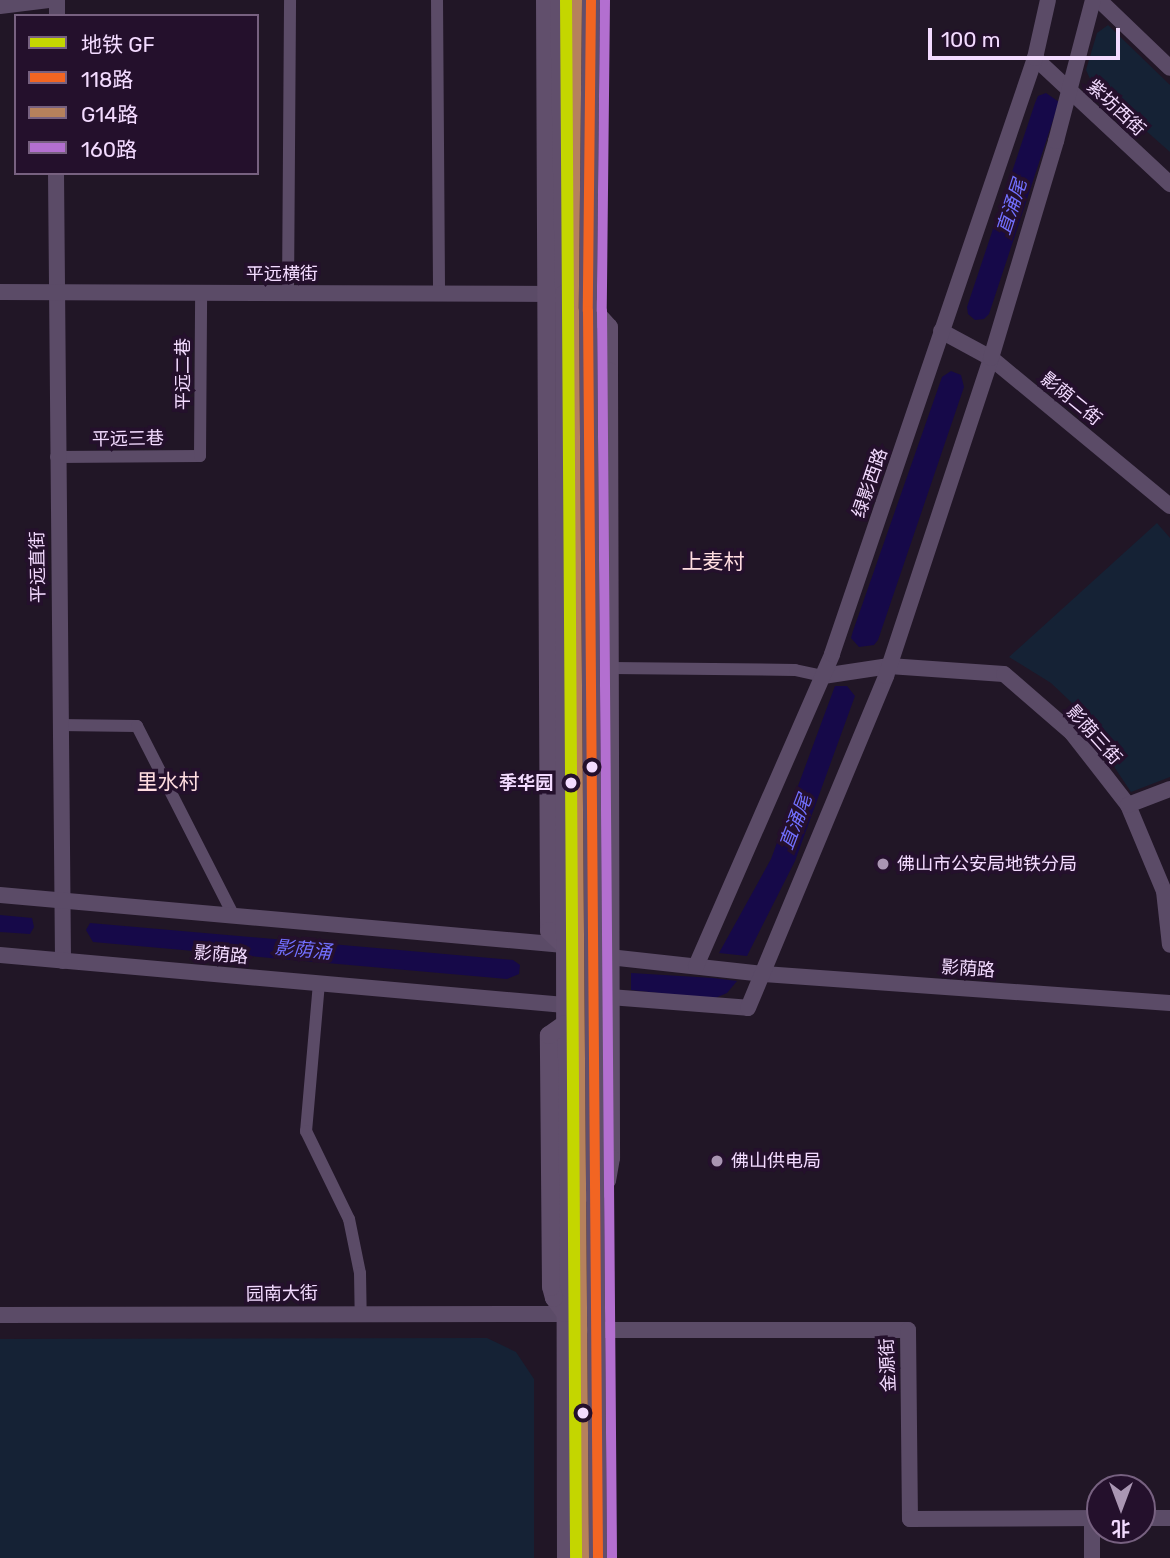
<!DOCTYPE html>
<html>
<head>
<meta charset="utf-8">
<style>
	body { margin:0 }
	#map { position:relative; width:1170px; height:1558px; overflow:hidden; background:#211626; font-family:Rubik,"Noto Sans SC",sans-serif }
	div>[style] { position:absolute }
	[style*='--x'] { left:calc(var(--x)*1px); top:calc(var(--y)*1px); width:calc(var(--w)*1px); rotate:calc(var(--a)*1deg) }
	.green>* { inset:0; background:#152235 }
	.water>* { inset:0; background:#160949 }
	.minor>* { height:12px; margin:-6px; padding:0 6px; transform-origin:6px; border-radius:6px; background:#5b4b67 }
	.tertiary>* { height:16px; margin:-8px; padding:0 8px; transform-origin:8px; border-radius:8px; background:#5b4b67 }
	.secondary>* { height:18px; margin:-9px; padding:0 9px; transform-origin:9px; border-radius:9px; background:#614f6c }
	.bus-1>* { height:10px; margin:-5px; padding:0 5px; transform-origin:5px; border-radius:5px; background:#f26522 }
	.bus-2>* { height:10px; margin:-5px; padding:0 5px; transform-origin:5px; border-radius:5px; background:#b6815c }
	.bus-3>* { height:10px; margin:-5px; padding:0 5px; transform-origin:5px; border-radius:5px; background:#b36fd0 }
	.metro-1>* { height:12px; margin:-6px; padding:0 6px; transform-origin:6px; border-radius:6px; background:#c4d600 }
	.dots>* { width:19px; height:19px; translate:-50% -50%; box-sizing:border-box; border:4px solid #24102c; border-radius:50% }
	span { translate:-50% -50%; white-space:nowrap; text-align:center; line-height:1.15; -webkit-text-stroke:7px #24102c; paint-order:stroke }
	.street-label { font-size:18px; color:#f3dbff }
	.stop-label { font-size:18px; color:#f3dbff; font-weight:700 }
	.right { translate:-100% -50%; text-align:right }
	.poi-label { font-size:18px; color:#f3dbff }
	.left { translate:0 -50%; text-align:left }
	.water-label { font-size:19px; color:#7270ff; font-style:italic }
	.quarter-label { font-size:21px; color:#ffdde0 }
	.legend { position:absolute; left:14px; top:14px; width:245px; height:161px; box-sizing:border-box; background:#24102c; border:2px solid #776180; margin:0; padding:9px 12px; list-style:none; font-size:21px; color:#f3dbff }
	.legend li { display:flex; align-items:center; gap:14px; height:35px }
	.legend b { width:35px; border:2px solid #776180 }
	.north { position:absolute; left:1086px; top:1474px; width:70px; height:70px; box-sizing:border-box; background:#24102c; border:2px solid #776180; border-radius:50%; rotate:180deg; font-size:19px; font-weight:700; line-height:28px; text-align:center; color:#f3dbff }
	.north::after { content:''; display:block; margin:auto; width:24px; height:32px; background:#aa96b3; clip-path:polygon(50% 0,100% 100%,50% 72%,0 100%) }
	.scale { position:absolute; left:928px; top:28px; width:192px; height:32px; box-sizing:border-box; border:4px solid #f3dbff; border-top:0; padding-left:9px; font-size:21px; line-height:24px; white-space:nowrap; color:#f3dbff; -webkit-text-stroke:5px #24102c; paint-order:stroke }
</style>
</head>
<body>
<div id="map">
	<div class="green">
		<div style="clip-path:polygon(1108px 25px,1170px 85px,1170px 152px,1092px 83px,1086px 70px,1097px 33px)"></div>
		<div style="clip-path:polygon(1157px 523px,1170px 538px,1170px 777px,1131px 792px,1071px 702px,1051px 683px,1009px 657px)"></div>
		<div style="clip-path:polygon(487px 1338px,516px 1352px,534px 1379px,534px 1558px,0 1558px,0 1339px)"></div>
	</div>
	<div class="water">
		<div style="clip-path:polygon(1046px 93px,1059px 102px,989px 314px,984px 319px,975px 320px,968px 314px,967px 307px,1035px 103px,1038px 96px)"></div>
		<div style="clip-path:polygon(951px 371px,961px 375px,964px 387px,878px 640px,874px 645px,859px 647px,851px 638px,853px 631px,942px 377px)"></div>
		<div style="clip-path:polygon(835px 686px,847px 686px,855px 696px,795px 861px,747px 956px,719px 953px,771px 859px)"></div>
		<div style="clip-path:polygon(0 915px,32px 918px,34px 927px,30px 934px,0 932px)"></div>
		<div style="clip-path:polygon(90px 923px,513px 960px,520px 965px,519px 974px,507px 979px,93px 942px,86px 930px)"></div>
		<div style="clip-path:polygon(631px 973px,713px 978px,737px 981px,727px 993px,713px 999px,631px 990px)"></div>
	</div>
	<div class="minor">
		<div style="--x:437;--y:0;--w:293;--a:89.6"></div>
		<div style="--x:288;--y:293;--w:293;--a:-89.6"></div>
		<div style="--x:56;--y:457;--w:144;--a:-0.4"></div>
		<div style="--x:200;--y:456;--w:163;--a:-89.6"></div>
		<div style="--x:611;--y:668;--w:184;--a:0.6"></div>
		<div style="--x:795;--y:670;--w:29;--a:12"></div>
		<div style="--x:59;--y:725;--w:78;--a:0.7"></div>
		<div style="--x:137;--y:726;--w:213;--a:63"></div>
		<div style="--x:319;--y:983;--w:149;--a:95"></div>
		<div style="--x:306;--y:1131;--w:98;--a:64"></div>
		<div style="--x:349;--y:1219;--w:55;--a:78.5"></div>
		<div style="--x:360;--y:1273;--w:39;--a:89"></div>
	</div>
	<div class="tertiary">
		<div style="--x:1099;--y:0;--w:98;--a:43.8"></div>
		<div style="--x:0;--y:6;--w:49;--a:-7"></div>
		<div style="--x:57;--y:16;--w:16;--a:-90"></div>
		<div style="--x:1035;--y:58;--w:185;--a:43"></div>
		<div style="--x:56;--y:173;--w:788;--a:89.49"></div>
		<div style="--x:0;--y:292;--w:558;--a:0.21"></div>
		<div style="--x:941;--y:331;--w:57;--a:28.4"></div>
		<div style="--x:991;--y:358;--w:232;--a:39.6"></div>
		<div style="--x:823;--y:676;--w:67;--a:-8.6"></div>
		<div style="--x:889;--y:666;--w:115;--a:4"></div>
		<div style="--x:1004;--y:674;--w:90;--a:40.9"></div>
		<div style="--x:1072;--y:733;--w:91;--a:52.1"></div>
		<div style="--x:1128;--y:805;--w:93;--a:67.3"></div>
		<div style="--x:1164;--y:891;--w:54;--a:83.7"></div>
		<div style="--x:1128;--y:805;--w:45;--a:-20.9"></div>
		<div style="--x:0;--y:895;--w:566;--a:5.07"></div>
		<div style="--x:0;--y:955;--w:567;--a:5.06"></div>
		<div style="--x:600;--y:956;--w:165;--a:6.3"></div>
		<div style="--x:764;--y:974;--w:407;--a:4.1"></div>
		<div style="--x:696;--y:966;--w:340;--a:-66.4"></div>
		<div style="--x:832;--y:654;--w:630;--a:-71.19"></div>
		<div style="--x:1035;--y:58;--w:59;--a:-77.4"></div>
		<div style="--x:597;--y:996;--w:151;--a:4.5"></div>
		<div style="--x:748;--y:1008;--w:360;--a:-67.4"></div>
		<div style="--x:886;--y:676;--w:335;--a:-71.7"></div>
		<div style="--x:991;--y:358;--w:227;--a:-73.3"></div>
		<div style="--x:1056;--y:141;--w:146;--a:-75.3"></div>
		<div style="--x:0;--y:1315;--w:565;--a:-0.1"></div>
		<div style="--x:595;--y:1330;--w:313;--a:0"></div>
		<div style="--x:908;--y:1330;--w:189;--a:89.4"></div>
		<div style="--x:910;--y:1519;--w:190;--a:-0.3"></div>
		<div style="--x:1092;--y:1518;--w:40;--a:90"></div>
		<div style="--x:1142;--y:1518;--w:28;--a:0"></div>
	</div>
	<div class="secondary">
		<div style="--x:545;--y:0;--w:931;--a:89.75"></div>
		<div style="--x:549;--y:931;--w:21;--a:43"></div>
		<div style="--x:559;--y:0;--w:294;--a:89"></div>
		<div style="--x:564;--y:294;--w:1264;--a:89.91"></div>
		<div style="--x:591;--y:0;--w:311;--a:90.6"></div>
		<div style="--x:588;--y:311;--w:1247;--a:89.54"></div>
		<div style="--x:588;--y:304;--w:31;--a:48"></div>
		<div style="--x:609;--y:327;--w:44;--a:90"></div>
		<div style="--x:609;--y:371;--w:787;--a:89.85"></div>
		<div style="--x:611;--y:1158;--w:22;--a:100"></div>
		<div style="--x:607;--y:1180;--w:21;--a:129"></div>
		<div style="--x:565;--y:1313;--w:19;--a:-126"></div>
		<div style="--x:554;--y:1298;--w:11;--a:-105"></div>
		<div style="--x:551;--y:1287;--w:252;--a:-90.5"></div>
		<div style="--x:549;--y:1035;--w:19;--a:-35"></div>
	</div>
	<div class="bus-1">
		<div style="--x:591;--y:0;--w:311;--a:90.6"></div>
		<div style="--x:588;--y:311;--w:1247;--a:89.54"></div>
	</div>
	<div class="bus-2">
		<div style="--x:577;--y:0;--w:311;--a:90.6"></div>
		<div style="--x:574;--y:311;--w:1247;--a:89.54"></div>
	</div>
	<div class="bus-3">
		<div style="--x:605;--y:0;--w:311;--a:90.6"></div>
		<div style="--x:602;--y:311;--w:1247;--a:89.54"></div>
	</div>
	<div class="metro-1">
		<div style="--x:566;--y:0;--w:1558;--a:89.63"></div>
	</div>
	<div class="dots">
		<div style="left:592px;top:767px;background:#f3dbff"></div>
		<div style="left:571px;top:783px;background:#f3dbff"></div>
		<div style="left:883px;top:864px;background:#aa96b3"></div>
		<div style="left:717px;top:1161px;background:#aa96b3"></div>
		<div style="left:583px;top:1413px;background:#f3dbff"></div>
	</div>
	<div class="street-label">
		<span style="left:1116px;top:108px;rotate:43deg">紫坊西街</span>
		<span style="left:282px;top:274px">平远横街</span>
		<span style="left:183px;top:374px;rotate:-90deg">平远二巷</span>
		<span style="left:1071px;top:399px;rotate:39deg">影荫二街</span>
		<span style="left:128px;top:439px;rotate:-1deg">平远三巷</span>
		<span style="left:870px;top:483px;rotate:-71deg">绿影西路</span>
		<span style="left:38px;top:567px;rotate:-91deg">平远直街</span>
		<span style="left:1094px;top:735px;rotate:48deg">影荫三街</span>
		<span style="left:221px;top:955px;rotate:5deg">影荫路</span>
		<span style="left:968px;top:969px;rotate:4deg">影荫路</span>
		<span style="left:282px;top:1294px;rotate:-1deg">园南大街</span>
		<span style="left:888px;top:1365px;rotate:-93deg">金源街</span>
	</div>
	<div class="stop-label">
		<span class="right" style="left:553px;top:783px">季华园</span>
	</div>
	<div class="poi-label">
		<span class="left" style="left:897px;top:864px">佛山市公安局地铁分局</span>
		<span class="left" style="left:731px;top:1161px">佛山供电局</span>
	</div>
	<div class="water-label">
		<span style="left:1012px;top:207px;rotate:-72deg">直涌尾</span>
		<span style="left:796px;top:822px;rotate:-69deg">直涌尾</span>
		<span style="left:303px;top:950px;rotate:5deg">影荫涌</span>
	</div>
	<div class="quarter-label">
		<span style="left:713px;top:562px">上麦村</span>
		<span style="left:168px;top:782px">里水村</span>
	</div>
	<ul class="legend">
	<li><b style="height:9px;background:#c4d600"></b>地铁 GF</li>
	<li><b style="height:9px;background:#f26522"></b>118路</li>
	<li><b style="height:9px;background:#b6815c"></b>G14路</li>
	<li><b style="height:9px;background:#b36fd0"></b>160路</li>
	</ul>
	<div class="north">北</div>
	<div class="scale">100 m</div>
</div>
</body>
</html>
